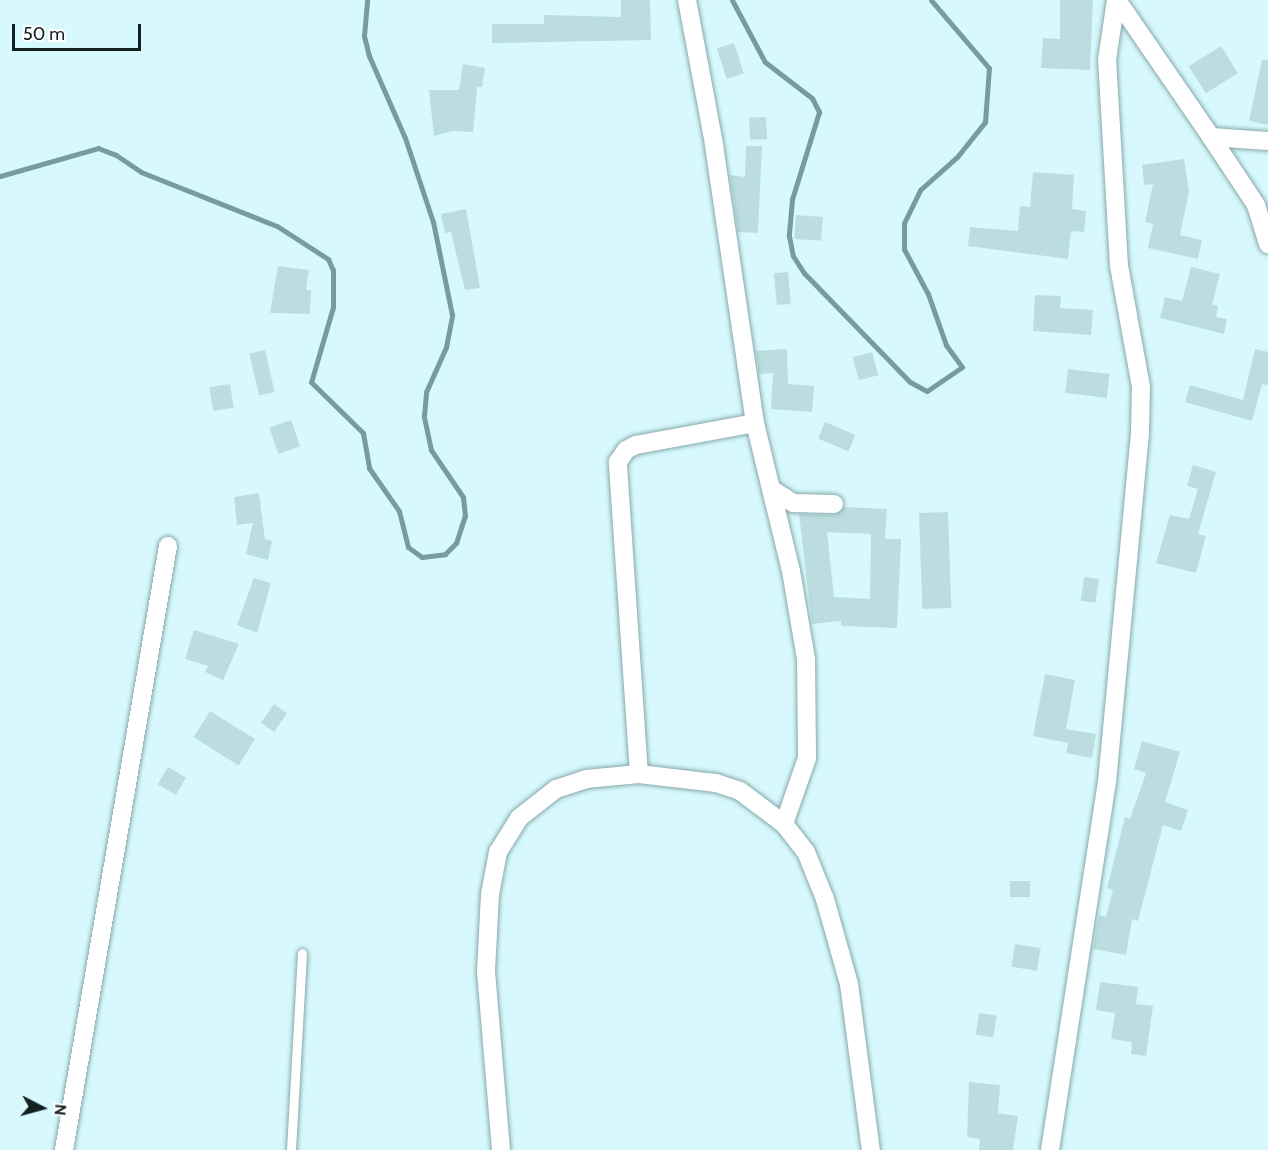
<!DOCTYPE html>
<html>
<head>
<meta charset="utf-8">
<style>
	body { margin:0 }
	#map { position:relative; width:1268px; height:1150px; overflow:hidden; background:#d7f9fd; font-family:Cabin,sans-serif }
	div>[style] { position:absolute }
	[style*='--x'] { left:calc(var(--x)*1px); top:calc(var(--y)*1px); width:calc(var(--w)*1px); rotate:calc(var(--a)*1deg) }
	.stream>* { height:5px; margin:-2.5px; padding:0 2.5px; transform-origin:2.5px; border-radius:2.5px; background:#769ca0 }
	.building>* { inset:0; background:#bbdde0; transform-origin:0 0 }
	.roads { filter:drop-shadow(0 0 2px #87a8ab) drop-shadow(0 0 2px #87a8ab) }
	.lane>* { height:9px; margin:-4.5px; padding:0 4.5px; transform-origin:4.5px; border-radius:4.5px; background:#fff }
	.street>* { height:18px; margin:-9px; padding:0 9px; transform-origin:9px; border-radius:9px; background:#fff }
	span { translate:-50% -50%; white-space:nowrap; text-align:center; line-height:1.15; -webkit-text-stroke:5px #fff; paint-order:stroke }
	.north { position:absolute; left:12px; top:1078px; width:60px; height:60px; -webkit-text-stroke:4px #fff; paint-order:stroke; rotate:96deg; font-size:16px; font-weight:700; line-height:24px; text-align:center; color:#131f21 }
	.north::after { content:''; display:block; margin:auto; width:21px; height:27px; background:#131f21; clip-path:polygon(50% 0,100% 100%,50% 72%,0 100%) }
	.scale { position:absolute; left:12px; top:24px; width:129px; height:27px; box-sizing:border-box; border:3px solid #131f21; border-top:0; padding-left:8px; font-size:18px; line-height:21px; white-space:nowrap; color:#131f21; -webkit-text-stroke:4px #fff; paint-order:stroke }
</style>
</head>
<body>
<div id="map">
	<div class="stream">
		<div style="--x:732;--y:0;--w:70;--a:62"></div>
		<div style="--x:765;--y:62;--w:59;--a:37.5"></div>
		<div style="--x:812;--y:98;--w:16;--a:63"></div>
		<div style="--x:819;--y:112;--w:91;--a:107.2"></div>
		<div style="--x:792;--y:199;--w:37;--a:95"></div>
		<div style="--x:789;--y:236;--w:20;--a:79"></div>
		<div style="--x:793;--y:256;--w:20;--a:57"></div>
		<div style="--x:804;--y:273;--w:152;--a:45.8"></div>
		<div style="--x:910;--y:382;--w:19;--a:28"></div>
		<div style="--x:927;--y:391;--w:42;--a:-34.4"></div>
		<div style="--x:962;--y:367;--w:27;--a:-126"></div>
		<div style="--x:946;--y:345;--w:54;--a:-109.4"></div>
		<div style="--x:928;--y:294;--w:51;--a:-118.1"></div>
		<div style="--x:904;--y:249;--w:26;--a:-90"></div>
		<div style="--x:904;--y:223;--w:37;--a:-64"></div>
		<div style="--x:920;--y:190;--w:50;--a:-41.7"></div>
		<div style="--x:957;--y:157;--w:45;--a:-51.3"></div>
		<div style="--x:985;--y:122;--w:54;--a:-85.8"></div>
		<div style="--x:989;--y:68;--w:89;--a:-130.5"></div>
		<div style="--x:0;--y:176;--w:102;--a:-15.9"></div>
		<div style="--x:98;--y:148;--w:19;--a:21"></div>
		<div style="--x:116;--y:155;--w:30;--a:34"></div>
		<div style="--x:141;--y:172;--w:146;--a:21.7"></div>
		<div style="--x:277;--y:226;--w:61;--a:32.9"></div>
		<div style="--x:328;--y:259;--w:12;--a:66"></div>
		<div style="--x:333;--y:270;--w:37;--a:90"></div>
		<div style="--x:333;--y:307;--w:78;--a:106.3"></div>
		<div style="--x:311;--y:382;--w:73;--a:44.4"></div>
		<div style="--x:363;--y:433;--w:36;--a:80"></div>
		<div style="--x:369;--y:468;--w:52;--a:55.1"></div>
		<div style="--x:399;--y:511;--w:37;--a:76"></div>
		<div style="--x:408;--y:547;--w:17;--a:36"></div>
		<div style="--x:422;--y:557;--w:23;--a:-7"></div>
		<div style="--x:445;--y:554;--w:16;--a:-45"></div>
		<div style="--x:456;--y:543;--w:28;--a:-72"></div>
		<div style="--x:465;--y:516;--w:19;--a:-96"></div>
		<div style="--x:463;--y:497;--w:57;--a:-124.2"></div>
		<div style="--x:431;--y:450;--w:35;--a:-102"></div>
		<div style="--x:424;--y:416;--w:24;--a:-85"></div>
		<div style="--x:426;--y:392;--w:49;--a:-66"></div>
		<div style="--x:446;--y:347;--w:33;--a:-79"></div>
		<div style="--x:452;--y:315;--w:95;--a:-101.5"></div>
		<div style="--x:433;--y:222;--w:89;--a:-108.4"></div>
		<div style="--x:405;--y:138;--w:90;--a:-113.7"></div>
		<div style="--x:369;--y:56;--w:21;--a:-104"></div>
		<div style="--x:364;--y:36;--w:36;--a:-85"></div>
	</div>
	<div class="building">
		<div style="clip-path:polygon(621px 0,650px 0,651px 40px,492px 43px,492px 24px,544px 24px,544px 15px,621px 17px)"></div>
		<div style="clip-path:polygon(1060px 0,1093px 0,1090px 70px,1041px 68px,1043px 38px,1060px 39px)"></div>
		<div style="left:734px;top:43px;width:32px;height:18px;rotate:72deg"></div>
		<div style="left:1221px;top:46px;width:32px;height:38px;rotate:58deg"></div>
		<div style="clip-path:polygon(1262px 60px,1268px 60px,1268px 125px,1249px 121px)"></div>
		<div style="clip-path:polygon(463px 64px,485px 68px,482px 87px,477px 87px,473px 132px,452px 131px,434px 136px,429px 90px,459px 90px)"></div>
		<div style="left:766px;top:117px;width:22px;height:17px;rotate:87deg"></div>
		<div style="clip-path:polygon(746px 146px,762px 146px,758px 233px,738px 232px,730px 175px,745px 177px)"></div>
		<div style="clip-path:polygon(1184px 159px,1189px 191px,1180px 235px,1202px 240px,1198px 259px,1148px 248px,1153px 224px,1145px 222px,1153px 184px,1144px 185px,1142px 165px)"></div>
		<div style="clip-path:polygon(1033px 172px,1074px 175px,1072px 209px,1086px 211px,1084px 232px,1071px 231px,1068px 259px,968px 246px,970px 227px,1018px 231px,1020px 206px,1030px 207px)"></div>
		<div style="clip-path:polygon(466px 209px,480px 288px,465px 290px,451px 232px,445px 233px,441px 214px)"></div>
		<div style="left:796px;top:215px;width:27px;height:24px;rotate:4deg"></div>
		<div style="clip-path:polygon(278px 266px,309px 270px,306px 290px,311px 290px,310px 314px,270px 313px)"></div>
		<div style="clip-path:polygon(1191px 267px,1220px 274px,1212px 304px,1218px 306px,1216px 317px,1227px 319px,1224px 334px,1160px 318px,1165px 297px,1182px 301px)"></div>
		<div style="left:788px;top:272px;width:32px;height:14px;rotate:85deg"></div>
		<div style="clip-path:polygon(1035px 295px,1061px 296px,1060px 308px,1093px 310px,1091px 335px,1033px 331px)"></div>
		<div style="clip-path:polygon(787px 349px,788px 384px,814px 386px,812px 412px,771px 409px,773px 373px,759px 374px,756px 351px)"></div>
		<div style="clip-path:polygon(1255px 349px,1268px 352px,1268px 385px,1262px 384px,1252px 421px,1185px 402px,1190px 385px,1243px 400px)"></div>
		<div style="left:265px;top:350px;width:43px;height:16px;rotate:77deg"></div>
		<div style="left:872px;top:352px;width:24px;height:20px;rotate:75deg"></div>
		<div style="left:1068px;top:369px;width:42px;height:24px;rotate:7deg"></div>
		<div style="left:230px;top:384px;width:24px;height:21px;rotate:81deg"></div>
		<div style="left:291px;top:420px;width:28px;height:23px;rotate:71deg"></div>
		<div style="left:825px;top:422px;width:33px;height:18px;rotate:23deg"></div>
		<div style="clip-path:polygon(1193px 465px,1216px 472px,1198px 534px,1206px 536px,1196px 573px,1156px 563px,1170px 515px,1189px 519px,1198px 489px,1187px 486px)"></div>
		<div style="clip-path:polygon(259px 493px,265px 539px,272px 541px,268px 560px,246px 554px,253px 523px,237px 525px,234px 497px)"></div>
		<div style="clip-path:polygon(evenodd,844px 507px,887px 509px,885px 539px,901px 539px,897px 628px,841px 626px,841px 621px,812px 624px,799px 514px,834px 515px,844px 507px,827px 532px,871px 534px,870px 599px,834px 597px,827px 532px)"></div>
		<div style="left:948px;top:512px;width:96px;height:29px;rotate:88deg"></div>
		<div style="left:1084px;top:577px;width:15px;height:24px;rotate:8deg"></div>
		<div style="clip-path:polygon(254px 578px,271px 583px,257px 633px,237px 625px)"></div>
		<div style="clip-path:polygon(194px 630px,239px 644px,223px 680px,205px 672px,208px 666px,185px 659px)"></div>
		<div style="clip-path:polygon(1045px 674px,1075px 680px,1066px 729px,1096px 734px,1092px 758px,1066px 753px,1068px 743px,1033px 736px)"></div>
		<div style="left:274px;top:704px;width:16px;height:23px;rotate:35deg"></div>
		<div style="left:210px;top:711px;width:53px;height:31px;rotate:32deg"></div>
		<div style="clip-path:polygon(1142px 741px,1180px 752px,1165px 802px,1188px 810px,1181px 831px,1163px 825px,1138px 921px,1132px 919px,1126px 955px,1093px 949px,1099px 915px,1106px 917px,1113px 890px,1107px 888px,1125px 817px,1130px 819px,1146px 773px,1134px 769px)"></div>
		<div style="left:168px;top:767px;width:21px;height:20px;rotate:31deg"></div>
		<div style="left:1030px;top:881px;width:16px;height:20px;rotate:90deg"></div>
		<div style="left:1015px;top:944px;width:26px;height:23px;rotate:9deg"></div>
		<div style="clip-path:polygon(1100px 982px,1138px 987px,1136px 1004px,1153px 1006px,1146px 1056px,1131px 1054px,1132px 1042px,1111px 1039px,1115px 1013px,1096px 1010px)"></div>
		<div style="left:979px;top:1013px;width:18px;height:22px;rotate:9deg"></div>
		<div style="clip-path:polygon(969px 1082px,1000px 1085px,998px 1113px,1018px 1116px,1013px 1150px,979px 1150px,980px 1139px,967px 1137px)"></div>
	</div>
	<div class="roads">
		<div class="lane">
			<div style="--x:291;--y:1150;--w:197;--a:-86.8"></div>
		</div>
		<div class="street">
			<div style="--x:1117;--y:0;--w:166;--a:55.5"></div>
			<div style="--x:1211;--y:137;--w:57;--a:4"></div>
			<div style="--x:1211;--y:137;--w:82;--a:56.5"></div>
			<div style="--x:1256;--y:205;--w:41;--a:72.9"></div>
			<div style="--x:755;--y:423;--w:68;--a:76.4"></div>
			<div style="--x:771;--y:489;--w:26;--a:32"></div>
			<div style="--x:793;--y:503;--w:41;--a:1.4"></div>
			<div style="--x:771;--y:489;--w:84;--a:76.3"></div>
			<div style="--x:791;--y:571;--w:89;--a:80.3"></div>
			<div style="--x:806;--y:659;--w:99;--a:89.4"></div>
			<div style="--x:807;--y:758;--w:70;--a:109.2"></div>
			<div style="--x:639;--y:774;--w:313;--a:-93.9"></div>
			<div style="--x:618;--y:462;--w:14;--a:-56"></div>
			<div style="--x:626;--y:450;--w:11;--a:-27"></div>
			<div style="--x:636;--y:445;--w:121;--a:-10.5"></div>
			<div style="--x:755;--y:423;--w:282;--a:-98.4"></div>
			<div style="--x:714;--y:144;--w:147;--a:-100.6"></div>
			<div style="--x:64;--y:1150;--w:613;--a:-80.23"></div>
			<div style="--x:501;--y:1150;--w:180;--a:-94.8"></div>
			<div style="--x:486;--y:971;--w:77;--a:-87"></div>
			<div style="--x:490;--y:894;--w:43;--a:-79.2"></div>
			<div style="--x:498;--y:852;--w:40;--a:-58"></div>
			<div style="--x:519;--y:818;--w:47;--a:-38.1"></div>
			<div style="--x:556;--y:789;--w:32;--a:-18"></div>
			<div style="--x:586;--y:779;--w:53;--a:-5.4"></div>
			<div style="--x:639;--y:774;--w:78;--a:6.7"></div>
			<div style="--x:716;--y:783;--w:25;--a:18"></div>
			<div style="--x:740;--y:791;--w:55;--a:36.9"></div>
			<div style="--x:784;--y:824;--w:36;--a:52"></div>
			<div style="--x:806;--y:852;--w:51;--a:68"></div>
			<div style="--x:825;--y:899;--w:88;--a:74.2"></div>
			<div style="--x:849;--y:984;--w:167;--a:82.5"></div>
			<div style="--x:1050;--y:1150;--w:372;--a:-81.2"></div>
			<div style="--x:1107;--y:782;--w:351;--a:-84.6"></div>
			<div style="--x:1140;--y:433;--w:46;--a:-88.8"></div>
			<div style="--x:1141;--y:387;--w:123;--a:-100.3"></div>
			<div style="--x:1119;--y:266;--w:206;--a:-93.3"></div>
			<div style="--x:1107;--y:60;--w:61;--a:-81.5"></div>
		</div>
	</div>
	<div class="north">N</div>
	<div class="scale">50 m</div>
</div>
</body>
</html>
